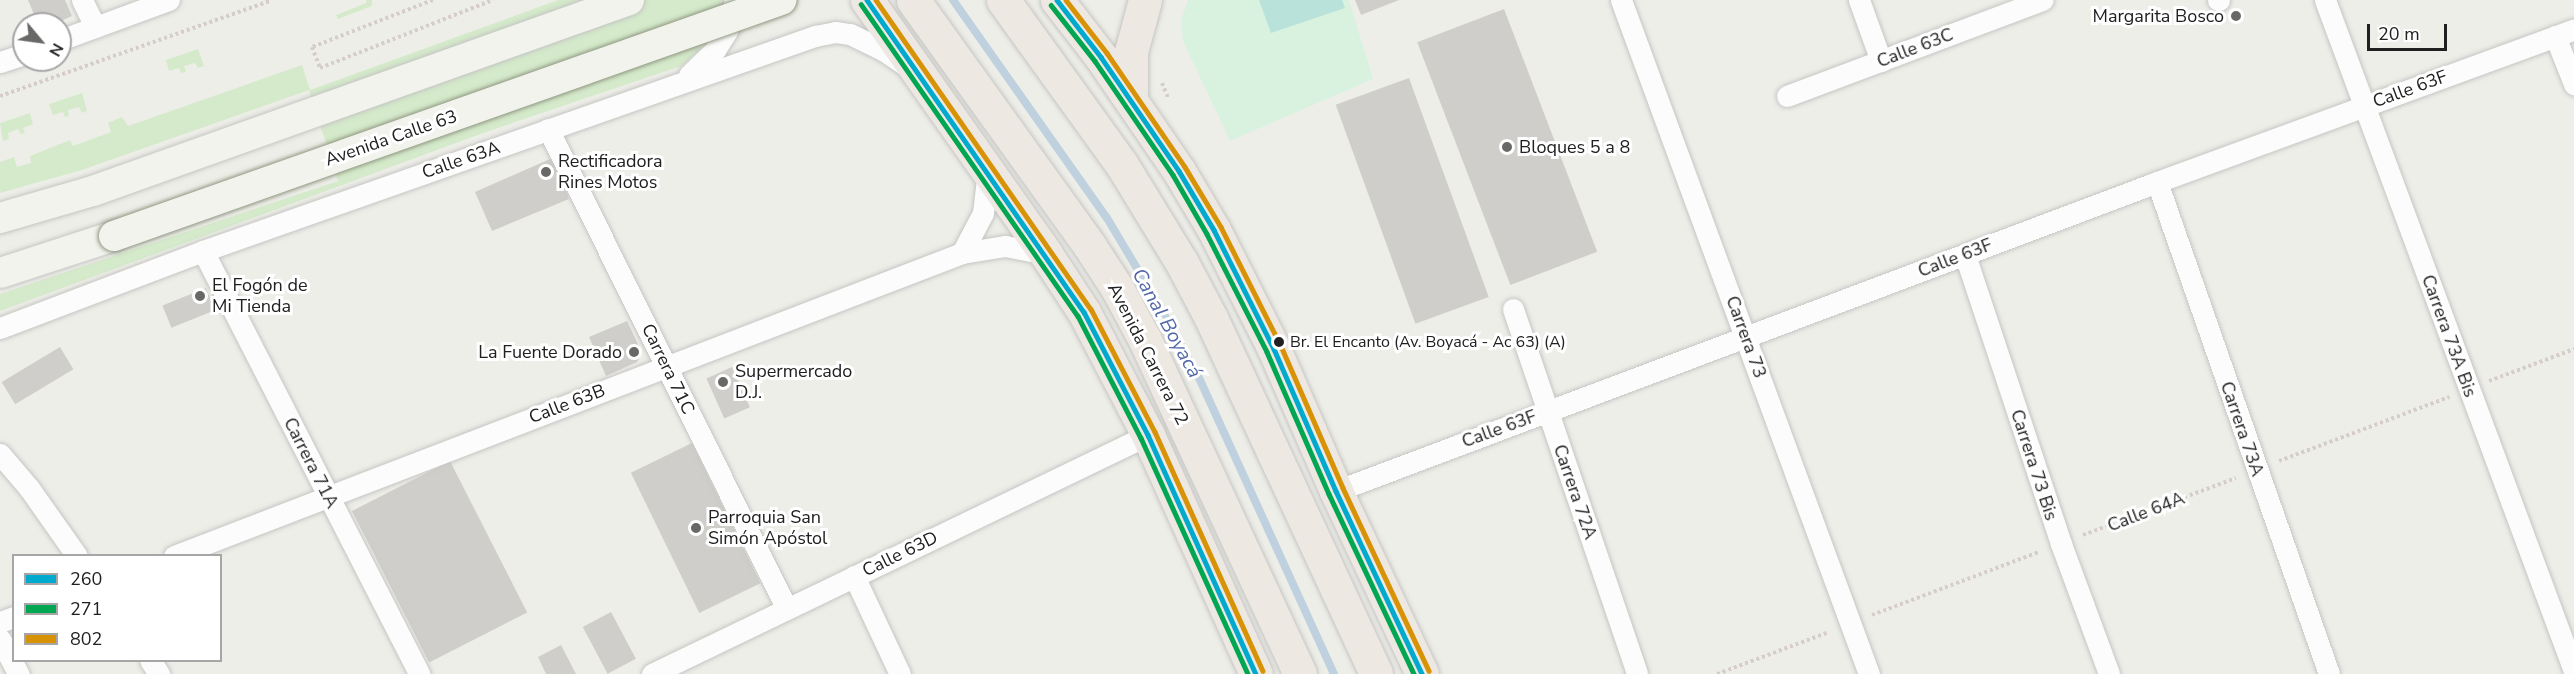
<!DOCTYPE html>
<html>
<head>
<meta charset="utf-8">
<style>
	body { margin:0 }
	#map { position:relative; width:2574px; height:674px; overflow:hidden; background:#eeeee9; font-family:"Nunito Sans",sans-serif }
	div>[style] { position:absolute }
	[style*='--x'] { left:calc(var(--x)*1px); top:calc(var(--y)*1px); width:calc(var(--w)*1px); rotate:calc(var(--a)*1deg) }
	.grass>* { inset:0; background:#d4eaca }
	.park>* { inset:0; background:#d9f2df }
	.pitch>* { inset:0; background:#b8e2da }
	.stream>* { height:8px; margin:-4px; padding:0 4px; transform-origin:4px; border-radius:4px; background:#bfd1de }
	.building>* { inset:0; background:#cfceca; transform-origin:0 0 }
	.path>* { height:4px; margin-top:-2px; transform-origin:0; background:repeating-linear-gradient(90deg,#d6cdc9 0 3px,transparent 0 6px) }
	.roads { filter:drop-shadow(0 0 2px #c5c5c3) drop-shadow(0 0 2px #c5c5c3) }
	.minor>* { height:21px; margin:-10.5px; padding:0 10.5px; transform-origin:10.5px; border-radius:10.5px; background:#fcfcfc }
	.secondary>* { height:30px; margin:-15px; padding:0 15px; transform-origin:15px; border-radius:15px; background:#f1f3ec }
	.trunk>* { height:33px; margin:-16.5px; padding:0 16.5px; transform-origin:16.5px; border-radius:16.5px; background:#eee8e3 }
	.bridges { filter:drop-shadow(0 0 2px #909782) drop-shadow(0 0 2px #909782) }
	.secondary-bridge>* { height:30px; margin:-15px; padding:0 15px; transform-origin:15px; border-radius:15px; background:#f1f3ec }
	.bus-1>* { height:4.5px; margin:-2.25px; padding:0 2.25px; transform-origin:2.25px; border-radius:2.25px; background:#00a9ce }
	.bus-2>* { height:4.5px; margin:-2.25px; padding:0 2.25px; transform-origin:2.25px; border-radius:2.25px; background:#00a651 }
	.bus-3>* { height:4.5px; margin:-2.25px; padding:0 2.25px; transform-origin:2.25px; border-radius:2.25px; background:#d79205 }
	.dots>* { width:16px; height:16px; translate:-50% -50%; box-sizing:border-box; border:3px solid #fff; border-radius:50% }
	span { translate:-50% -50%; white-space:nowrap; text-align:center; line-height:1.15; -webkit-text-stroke:6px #fff; paint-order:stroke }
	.bus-label { font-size:16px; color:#202020 }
	.left { translate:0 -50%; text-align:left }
	.poi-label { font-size:18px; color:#202020 }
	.right { translate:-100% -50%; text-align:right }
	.street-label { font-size:18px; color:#202020 }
	.water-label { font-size:20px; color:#5369a9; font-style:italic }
	.legend { position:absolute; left:12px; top:554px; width:210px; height:108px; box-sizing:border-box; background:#fff; border:2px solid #a6a6a6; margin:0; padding:8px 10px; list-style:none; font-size:18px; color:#202020 }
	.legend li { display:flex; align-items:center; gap:12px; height:30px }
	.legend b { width:30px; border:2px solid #a6a6a6 }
	.north { position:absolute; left:12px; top:12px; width:60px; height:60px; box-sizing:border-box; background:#fff; border:2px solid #a6a6a6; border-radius:50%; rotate:119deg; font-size:16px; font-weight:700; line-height:24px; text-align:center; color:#202020 }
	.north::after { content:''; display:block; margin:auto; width:21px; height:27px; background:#686866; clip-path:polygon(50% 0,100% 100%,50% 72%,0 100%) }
	.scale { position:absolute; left:2367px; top:24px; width:80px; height:27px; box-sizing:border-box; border:3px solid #202020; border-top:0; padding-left:8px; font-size:18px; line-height:21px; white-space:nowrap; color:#202020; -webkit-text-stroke:4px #fff; paint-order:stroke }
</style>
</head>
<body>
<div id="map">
	<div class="grass">
		<div style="clip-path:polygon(366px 0,372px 0,372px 6px,338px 19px,336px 15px,366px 3px)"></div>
		<div style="clip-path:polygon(558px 0,721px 0,719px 17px,699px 50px,681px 66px,486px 132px,0 311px,0 294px,338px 181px,309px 90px,82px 170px,0 193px,0 162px,14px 157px,17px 167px,31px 163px,30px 156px,70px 140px,73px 146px,111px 132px,108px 123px,122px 117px,128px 126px,302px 65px,310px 90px)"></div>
		<div style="clip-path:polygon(198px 49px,204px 66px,198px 68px,195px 63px,184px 66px,186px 72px,181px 73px,179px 68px,169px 71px,166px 60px)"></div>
		<div style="clip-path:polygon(82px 93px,87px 111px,82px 113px,79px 107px,68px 110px,69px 116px,65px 117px,63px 112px,53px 115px,49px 104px)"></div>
		<div style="clip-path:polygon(30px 113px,33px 124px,23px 128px,25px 133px,21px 134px,18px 129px,8px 133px,9px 139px,3px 141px,0 123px)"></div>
	</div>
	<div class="park">
		<div style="clip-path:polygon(1188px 0,1349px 0,1373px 79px,1230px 141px,1183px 41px,1181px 20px)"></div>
	</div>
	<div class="pitch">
		<div style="clip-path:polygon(1259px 0,1342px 0,1345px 8px,1271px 33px)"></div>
	</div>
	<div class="stream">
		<div style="--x:953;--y:0;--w:267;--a:54.8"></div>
		<div style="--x:1107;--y:218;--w:104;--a:59.2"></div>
		<div style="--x:1160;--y:307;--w:83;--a:61.3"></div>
		<div style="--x:1200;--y:380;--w:323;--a:65.5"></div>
	</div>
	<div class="building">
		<div style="clip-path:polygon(28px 0,65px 0,72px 16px,54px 24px,38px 24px)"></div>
		<div style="clip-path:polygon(1355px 0,1399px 0,1361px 15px)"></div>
		<div style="left:1504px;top:9px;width:260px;height:93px;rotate:69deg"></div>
		<div style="left:1409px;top:78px;width:233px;height:78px;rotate:70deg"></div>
		<div style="clip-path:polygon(550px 159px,556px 163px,569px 199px,492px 231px,475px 192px)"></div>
		<div style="left:206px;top:288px;width:24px;height:47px;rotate:68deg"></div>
		<div style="clip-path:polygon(627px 321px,642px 353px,637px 362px,606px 376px,589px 337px)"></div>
		<div style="left:60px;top:347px;width:26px;height:68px;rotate:59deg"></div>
		<div style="left:732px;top:367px;width:44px;height:28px;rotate:66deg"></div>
		<div style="left:692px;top:443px;width:156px;height:68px;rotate:64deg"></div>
		<div style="left:450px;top:461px;width:170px;height:110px;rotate:63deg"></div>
		<div style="left:611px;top:612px;width:53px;height:32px;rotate:62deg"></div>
		<div style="clip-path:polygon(561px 645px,576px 674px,546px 674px,538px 657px)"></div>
	</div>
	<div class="path">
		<div style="--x:433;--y:0;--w:130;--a:158.8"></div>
		<div style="--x:312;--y:47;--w:22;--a:69"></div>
		<div style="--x:320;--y:68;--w:186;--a:-21.5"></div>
		<div style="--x:1162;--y:83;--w:16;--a:68"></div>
		<div style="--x:0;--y:96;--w:288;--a:-19.4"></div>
		<div style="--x:2489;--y:381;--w:91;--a:-20.6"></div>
		<div style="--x:2279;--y:461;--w:182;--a:-20.6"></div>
		<div style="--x:2083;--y:535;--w:163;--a:-20.4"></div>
		<div style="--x:1872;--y:615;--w:178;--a:-20.7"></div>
		<div style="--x:1717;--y:674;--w:120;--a:-20.6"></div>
	</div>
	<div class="roads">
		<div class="minor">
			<div style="--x:82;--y:0;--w:30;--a:64"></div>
			<div style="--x:1621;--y:0;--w:718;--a:69.8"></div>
			<div style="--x:1859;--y:0;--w:65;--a:70.2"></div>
			<div style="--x:2218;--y:0;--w:1;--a:0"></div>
			<div style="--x:2325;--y:0;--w:716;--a:69.64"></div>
			<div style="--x:2555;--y:36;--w:52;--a:68.4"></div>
			<div style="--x:60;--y:40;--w:116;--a:-20.2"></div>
			<div style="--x:0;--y:62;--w:25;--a:-18"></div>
			<div style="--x:689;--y:75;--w:36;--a:-44"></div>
			<div style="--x:715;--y:50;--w:22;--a:-58"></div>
			<div style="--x:727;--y:31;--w:32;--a:-76"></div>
			<div style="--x:1787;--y:96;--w:273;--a:-20.6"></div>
			<div style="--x:548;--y:129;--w:536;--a:63.53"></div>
			<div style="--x:2157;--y:182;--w:521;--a:70.73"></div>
			<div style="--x:203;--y:251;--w:475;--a:62.9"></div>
			<div style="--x:962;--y:253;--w:45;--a:-62.3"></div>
			<div style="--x:983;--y:213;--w:42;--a:-83.2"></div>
			<div style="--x:1965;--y:255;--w:305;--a:71.6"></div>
			<div style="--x:2061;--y:544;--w:139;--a:69.7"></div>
			<div style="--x:1513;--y:309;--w:385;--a:71.2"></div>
			<div style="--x:0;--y:328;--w:217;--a:-20.8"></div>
			<div style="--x:203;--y:251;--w:649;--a:-19.36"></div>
			<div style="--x:815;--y:36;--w:20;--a:-11"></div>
			<div style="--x:835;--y:32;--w:15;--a:8"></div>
			<div style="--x:850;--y:34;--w:37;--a:26"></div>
			<div style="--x:883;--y:50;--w:25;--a:34"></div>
			<div style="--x:0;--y:454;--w:45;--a:49.5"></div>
			<div style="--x:29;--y:488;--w:83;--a:54.8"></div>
			<div style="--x:1336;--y:491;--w:877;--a:-20.62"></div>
			<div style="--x:2157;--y:182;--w:444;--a:-20.1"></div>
			<div style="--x:174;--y:556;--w:844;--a:-21.03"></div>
			<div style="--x:962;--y:253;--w:44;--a:-9.2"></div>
			<div style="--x:1005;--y:246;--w:42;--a:11"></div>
			<div style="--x:854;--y:576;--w:108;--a:64.9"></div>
			<div style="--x:0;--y:622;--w:15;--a:-20"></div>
			<div style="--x:0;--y:639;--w:40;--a:62"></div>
			<div style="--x:150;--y:660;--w:17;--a:57"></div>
			<div style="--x:652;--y:674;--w:551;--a:-25.73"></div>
		</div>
		<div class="secondary">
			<div style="--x:0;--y:218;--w:97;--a:-16.2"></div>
			<div style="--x:93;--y:191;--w:569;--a:-19.61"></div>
			<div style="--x:0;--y:273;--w:120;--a:-18"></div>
		</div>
		<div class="trunk">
			<div style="--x:867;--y:0;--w:311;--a:54.8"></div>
			<div style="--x:1046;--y:254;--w:69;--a:56.8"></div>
			<div style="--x:1084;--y:312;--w:139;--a:62.5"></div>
			<div style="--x:1148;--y:435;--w:262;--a:65.7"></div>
			<div style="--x:913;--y:0;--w:302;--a:54.3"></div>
			<div style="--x:1089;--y:245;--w:51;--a:56.9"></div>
			<div style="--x:1117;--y:288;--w:59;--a:61.7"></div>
			<div style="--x:1145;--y:340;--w:368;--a:65.1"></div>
			<div style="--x:1003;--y:0;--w:203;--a:54.2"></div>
			<div style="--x:1122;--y:165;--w:115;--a:58.5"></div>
			<div style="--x:1182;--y:263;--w:62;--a:62.2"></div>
			<div style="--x:1211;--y:318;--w:392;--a:65.1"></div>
			<div style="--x:1057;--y:0;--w:72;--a:52.3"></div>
			<div style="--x:1101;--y:57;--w:138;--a:55.6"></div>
			<div style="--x:1179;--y:171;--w:69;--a:59.3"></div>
			<div style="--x:1214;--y:230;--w:133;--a:63.2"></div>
			<div style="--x:1274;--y:349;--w:155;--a:66.4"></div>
			<div style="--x:1336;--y:491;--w:202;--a:64.8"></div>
			<div style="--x:1131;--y:100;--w:48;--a:-90"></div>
			<div style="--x:1131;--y:52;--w:54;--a:-74.9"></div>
		</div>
	</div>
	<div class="bridges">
		<div class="secondary-bridge">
			<div style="--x:114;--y:236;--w:708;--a:-19.48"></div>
		</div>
	</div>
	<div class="bus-1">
		<div style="--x:867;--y:0;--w:380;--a:55.2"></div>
		<div style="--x:1084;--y:312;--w:139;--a:62.5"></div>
		<div style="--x:1148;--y:435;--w:262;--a:65.7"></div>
		<div style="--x:1057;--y:0;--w:72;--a:52.3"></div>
		<div style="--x:1101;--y:57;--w:138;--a:55.6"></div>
		<div style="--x:1179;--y:171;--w:69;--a:59.3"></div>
		<div style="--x:1214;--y:230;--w:133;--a:63.2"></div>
		<div style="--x:1274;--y:349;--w:155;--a:66.4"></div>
		<div style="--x:1336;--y:491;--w:202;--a:64.8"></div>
	</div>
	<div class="bus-2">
		<div style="--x:861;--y:4;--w:380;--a:55.2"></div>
		<div style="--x:1078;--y:316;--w:137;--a:62.7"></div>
		<div style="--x:1141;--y:438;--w:259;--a:65.6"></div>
		<div style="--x:1051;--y:5;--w:71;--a:51.8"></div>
		<div style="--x:1095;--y:61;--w:138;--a:55.6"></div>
		<div style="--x:1173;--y:175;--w:68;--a:60"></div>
		<div style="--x:1207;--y:234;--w:132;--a:63"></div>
		<div style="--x:1267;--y:352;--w:155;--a:66.4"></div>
		<div style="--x:1329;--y:494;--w:199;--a:64.7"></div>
	</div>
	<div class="bus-3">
		<div style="--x:876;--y:0;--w:376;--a:55.2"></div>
		<div style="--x:1091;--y:309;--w:139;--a:62.5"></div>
		<div style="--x:1155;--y:432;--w:262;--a:65.7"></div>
		<div style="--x:1066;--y:0;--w:67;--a:52.3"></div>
		<div style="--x:1107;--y:53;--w:138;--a:55.6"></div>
		<div style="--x:1185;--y:167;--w:70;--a:59"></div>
		<div style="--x:1221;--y:227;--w:133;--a:63.2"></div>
		<div style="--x:1281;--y:346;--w:155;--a:66.4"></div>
		<div style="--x:1343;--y:488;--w:202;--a:64.8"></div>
	</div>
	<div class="dots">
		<div style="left:2236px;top:16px;background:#686866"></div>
		<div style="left:1507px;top:147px;background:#686866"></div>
		<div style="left:546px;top:172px;background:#686866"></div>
		<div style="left:200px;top:296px;background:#686866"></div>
		<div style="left:1279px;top:342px;background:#202020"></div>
		<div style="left:634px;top:352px;background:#686866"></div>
		<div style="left:723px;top:382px;background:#686866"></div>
		<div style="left:696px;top:528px;background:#686866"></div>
	</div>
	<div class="bus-label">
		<span class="left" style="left:1290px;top:342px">Br. El Encanto (Av. Boyacá - Ac 63) (A)</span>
	</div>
	<div class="poi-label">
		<span class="right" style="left:2224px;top:16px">Margarita Bosco</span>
		<span class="left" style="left:1519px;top:147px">Bloques 5 a 8</span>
		<span class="left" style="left:558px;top:172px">Rectificadora<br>Rines Motos</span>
		<span class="left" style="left:212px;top:296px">El Fogón de<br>Mi Tienda</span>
		<span class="right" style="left:622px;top:352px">La Fuente Dorado</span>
		<span class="left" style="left:735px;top:382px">Supermercado<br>D.J.</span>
		<span class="left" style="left:708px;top:528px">Parroquia San<br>Simón Apóstol</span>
	</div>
	<div class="street-label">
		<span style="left:1915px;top:48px;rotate:-21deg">Calle 63C</span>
		<span style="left:2410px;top:89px;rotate:-20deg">Calle 63F</span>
		<span style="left:391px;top:138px;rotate:-19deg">Avenida Calle 63</span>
		<span style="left:461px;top:160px;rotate:-19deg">Calle 63A</span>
		<span style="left:1955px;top:258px;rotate:-21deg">Calle 63F</span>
		<span style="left:2449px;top:336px;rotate:70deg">Carrera 73A Bis</span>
		<span style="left:1746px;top:337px;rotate:70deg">Carrera 73</span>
		<span style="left:1148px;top:354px;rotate:63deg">Avenida Carrera 72</span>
		<span style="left:668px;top:369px;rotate:64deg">Carrera 71C</span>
		<span style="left:567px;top:404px;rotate:-21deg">Calle 63B</span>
		<span style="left:1499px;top:429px;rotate:-20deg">Calle 63F</span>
		<span style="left:2242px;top:429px;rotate:71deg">Carrera 73A</span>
		<span style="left:311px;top:463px;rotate:63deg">Carrera 71A</span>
		<span style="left:2034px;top:465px;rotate:72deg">Carrera 73 Bis</span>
		<span style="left:1575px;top:492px;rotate:71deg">Carrera 72A</span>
		<span style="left:2146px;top:512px;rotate:-21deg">Calle 64A</span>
		<span style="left:900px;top:554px;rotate:-26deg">Calle 63D</span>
	</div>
	<div class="water-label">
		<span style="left:1167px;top:323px;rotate:61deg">Canal Boyacá</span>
	</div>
	<ul class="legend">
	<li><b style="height:8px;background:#00a9ce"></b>260</li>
	<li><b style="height:8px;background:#00a651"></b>271</li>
	<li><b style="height:8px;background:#d79205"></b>802</li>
	</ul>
	<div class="north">N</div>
	<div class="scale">20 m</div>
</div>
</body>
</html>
